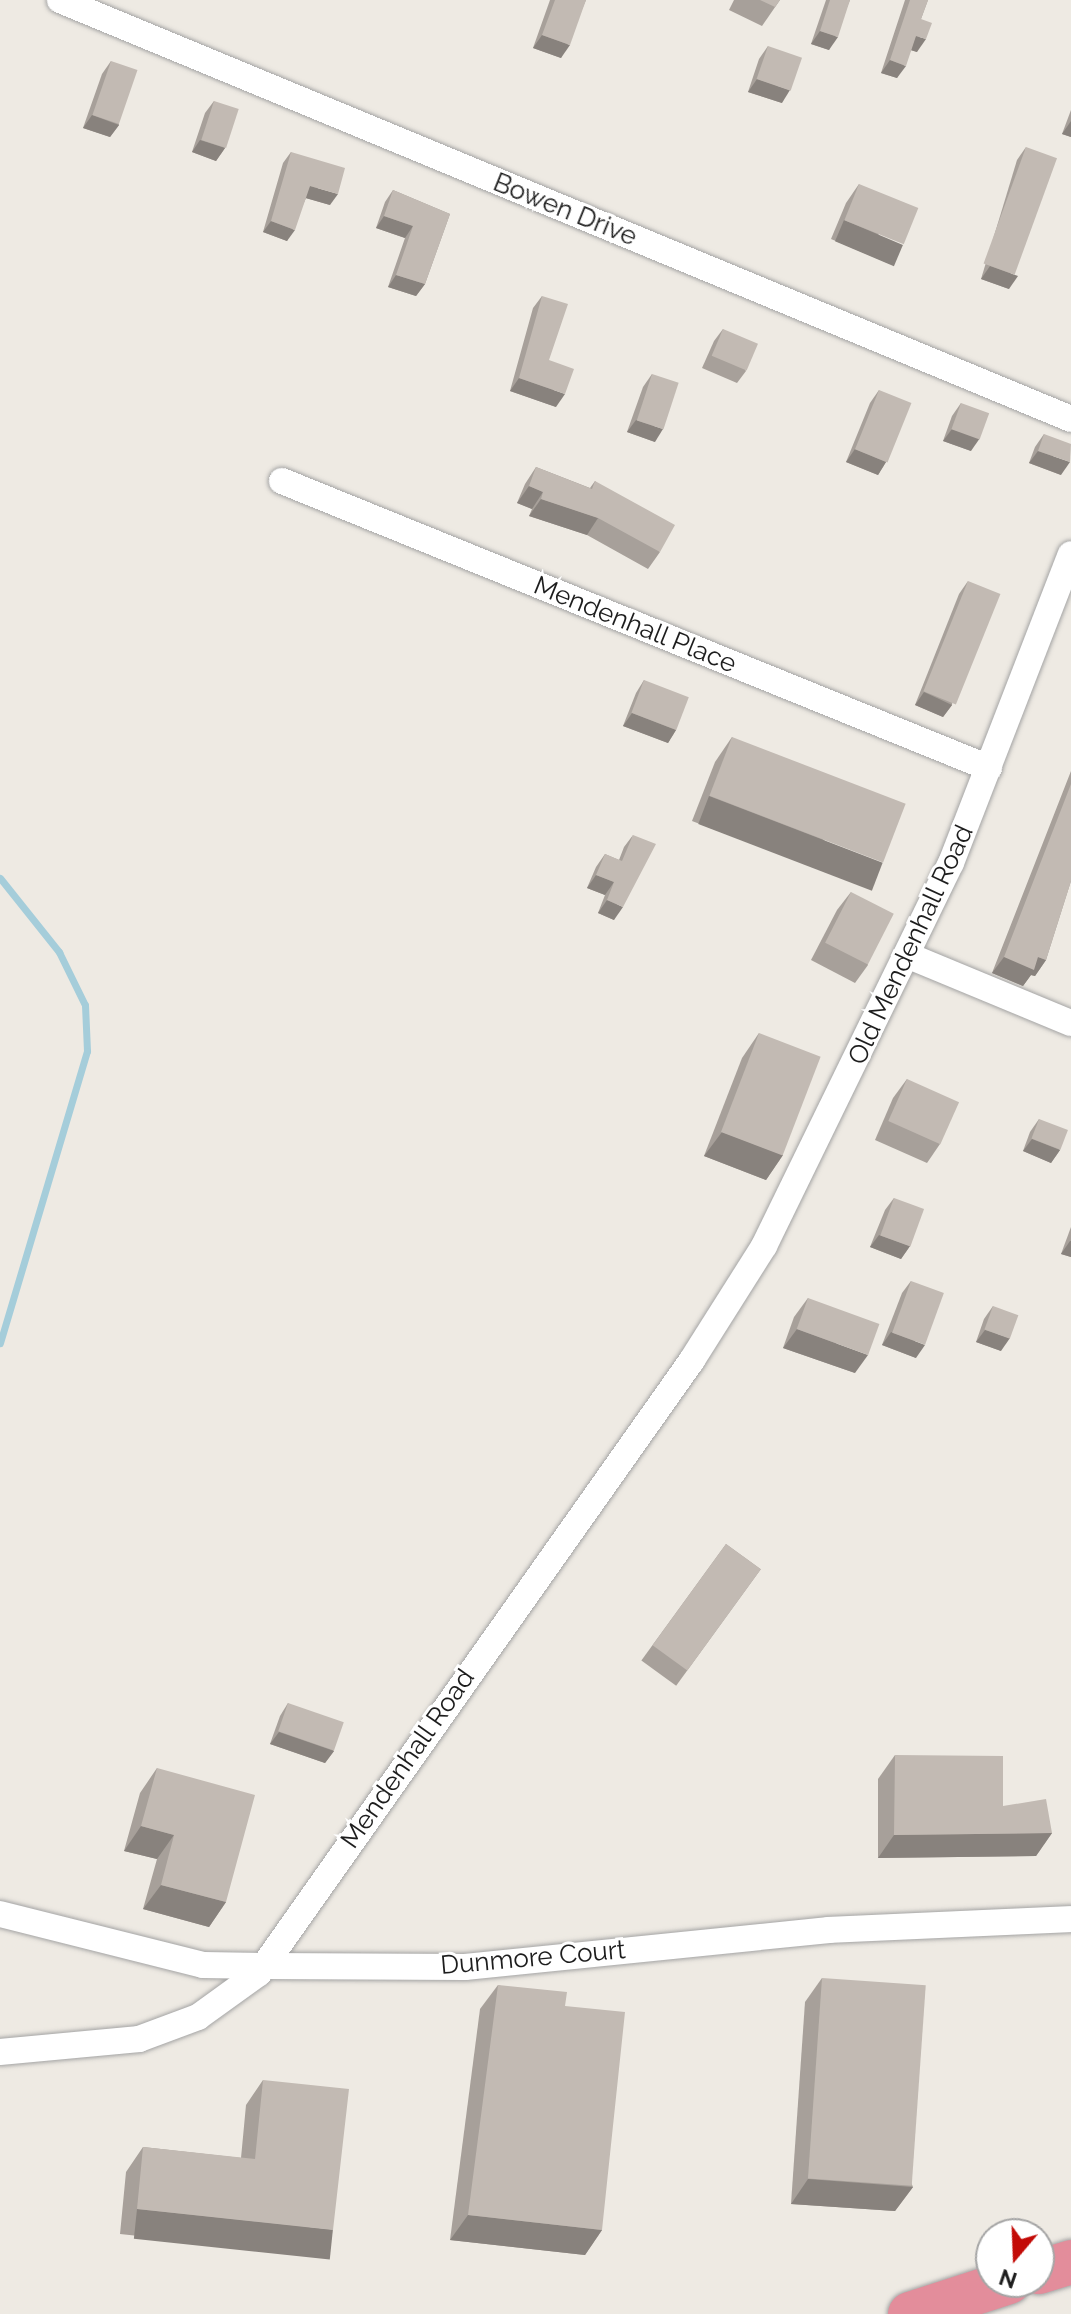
<!DOCTYPE html>
<html>
<head>
<meta charset="utf-8">
<style>
	body { margin:0 }
	#map { position:relative; width:1071px; height:2314px; overflow:hidden; background:#eeeae3; font-family:Raleway,sans-serif }
	div>[style] { position:absolute }
	[style*='--x'] { left:calc(var(--x)*1px); top:calc(var(--y)*1px); width:calc(var(--w)*1px); rotate:calc(var(--a)*1deg) }
	.stream>* { height:7px; margin:-3.5px; padding:0 3.5px; transform-origin:3.5px; border-radius:3.5px; background:#a5cdda }
	.roads { filter:drop-shadow(0 0 2px #a4a4a4) drop-shadow(0 0 2px #a4a4a4) }
	.street>* { height:26px; margin:-13px; padding:0 13px; transform-origin:13px; border-radius:13px; background:#fff }
	.highway>* { height:44px; margin:-22px; padding:0 22px; transform-origin:22px; border-radius:22px; background:#e38d9b }
	.wall>* { inset:0; background:#a7a09a; transform-origin:0 0 }
	.shaded-wall>* { inset:0; background:#88827d; transform-origin:0 0 }
	.building>* { inset:0; background:#c2bab3; transform-origin:0 0 }
	span { translate:-50% -50%; white-space:nowrap; text-align:center; line-height:1.15; -webkit-text-stroke:6px #fff; paint-order:stroke }
	.street-label { font-size:26px; color:#1d1d1d }
	.north { position:absolute; left:975px; top:2218px; width:80px; height:80px; box-sizing:border-box; background:#fff; border:2px solid #a5a5a5; border-radius:50%; rotate:199deg; font-size:22px; font-weight:700; line-height:32px; text-align:center; color:#1d1d1d }
	.north::after { content:''; display:block; margin:auto; width:28px; height:36px; background:#c30b07; clip-path:polygon(50% 0,100% 100%,50% 72%,0 100%) }
</style>
</head>
<body>
<div id="map">
	<div class="stream">
		<div style="--x:0;--y:878;--w:95;--a:51.4"></div>
		<div style="--x:59;--y:952;--w:59;--a:63.9"></div>
		<div style="--x:85;--y:1005;--w:46;--a:87.5"></div>
		<div style="--x:87;--y:1051;--w:305;--a:106.6"></div>
	</div>
	<div class="roads">
		<div class="street">
			<div style="--x:60;--y:0;--w:1094;--a:22.51"></div>
			<div style="--x:282;--y:481;--w:763;--a:22.09"></div>
			<div style="--x:909;--y:956;--w:175;--a:22.5"></div>
			<div style="--x:0;--y:1914;--w:209;--a:14.1"></div>
			<div style="--x:203;--y:1965;--w:61;--a:0.9"></div>
			<div style="--x:264;--y:1966;--w:201;--a:0.3"></div>
			<div style="--x:465;--y:1967;--w:366;--a:-5.8"></div>
			<div style="--x:829;--y:1930;--w:242;--a:-2.6"></div>
			<div style="--x:0;--y:2052;--w:140;--a:-5.3"></div>
			<div style="--x:139;--y:2039;--w:63;--a:-20.4"></div>
			<div style="--x:198;--y:2017;--w:75;--a:-35.8"></div>
			<div style="--x:259;--y:1973;--w:751;--a:-54.76"></div>
			<div style="--x:692;--y:1360;--w:135;--a:-57.7"></div>
			<div style="--x:764;--y:1246;--w:426;--a:-64"></div>
			<div style="--x:951;--y:863;--w:331;--a:-68.8"></div>
		</div>
		<div class="highway">
			<div style="--x:1039;--y:2272;--w:34;--a:-17"></div>
			<div style="--x:910;--y:2314;--w:104;--a:-17.9"></div>
		</div>
	</div>
	<div class="wall">
		<div style="clip-path:polygon(550px 0,586px 0,561px 58px,533px 48px)"></div>
		<div style="clip-path:polygon(734px 0,780px 0,762px 26px,729px 10px)"></div>
		<div style="clip-path:polygon(826px 0,850px 0,829px 50px,811px 44px)"></div>
		<div style="clip-path:polygon(905px 0,928px 0,921px 19px,917px 52px,911px 50px,897px 78px,881px 73px)"></div>
		<div style="clip-path:polygon(768px 46px,782px 103px,748px 92px,759px 59px)"></div>
		<div style="clip-path:polygon(111px 61px,119px 125px,110px 137px,83px 128px,102px 74px)"></div>
		<div style="clip-path:polygon(214px 101px,225px 148px,216px 161px,192px 152px,205px 113px)"></div>
		<div style="clip-path:polygon(1071px 110px,1071px 137px,1062px 134px)"></div>
		<div style="clip-path:polygon(1026px 147px,1009px 289px,981px 279px,1017px 160px)"></div>
		<div style="clip-path:polygon(291px 152px,330px 205px,306px 198px,287px 241px,263px 232px,283px 163px)"></div>
		<div style="clip-path:polygon(859px 184px,890px 264px,831px 239px,846px 203px)"></div>
		<div style="clip-path:polygon(393px 190px,450px 214px,425px 284px,416px 296px,388px 287px,405px 238px,376px 228px,385px 202px)"></div>
		<div style="clip-path:polygon(542px 296px,549px 360px,556px 407px,510px 391px,533px 308px)"></div>
		<div style="clip-path:polygon(723px 329px,746px 371px,737px 383px,702px 368px,714px 341px)"></div>
		<div style="clip-path:polygon(652px 374px,655px 442px,627px 432px,643px 387px)"></div>
		<div style="clip-path:polygon(879px 390px,886px 462px,878px 475px,846px 462px,870px 403px)"></div>
		<div style="clip-path:polygon(961px 403px,971px 451px,943px 441px,952px 416px)"></div>
		<div style="clip-path:polygon(1044px 434px,1061px 475px,1029px 463px,1035px 447px)"></div>
		<div style="clip-path:polygon(536px 467px,590px 488px,595px 481px,660px 552px,648px 569px,587px 535px,529px 516px,532px 509px,517px 503px,525px 484px)"></div>
		<div style="clip-path:polygon(968px 581px,952px 705px,943px 717px,915px 705px,959px 594px)"></div>
		<div style="clip-path:polygon(644px 680px,676px 730px,668px 743px,623px 726px,636px 693px)"></div>
		<div style="clip-path:polygon(732px 737px,866px 887px,692px 821px,715px 762px)"></div>
		<div style="clip-path:polygon(1071px 771px,1071px 881px,1046px 960px,1035px 976px,1031px 975px,1023px 986px,992px 973px)"></div>
		<div style="clip-path:polygon(633px 835px,614px 920px,598px 913px,605px 895px,587px 888px,596px 867px,605px 854px,619px 860px,624px 847px)"></div>
		<div style="clip-path:polygon(851px 892px,868px 965px,855px 983px,811px 960px,837px 910px)"></div>
		<div style="clip-path:polygon(759px 1033px,783px 1155px,766px 1180px,704px 1156px,742px 1058px)"></div>
		<div style="clip-path:polygon(907px 1079px,940px 1144px,927px 1163px,875px 1140px,893px 1098px)"></div>
		<div style="clip-path:polygon(1039px 1119px,1060px 1150px,1051px 1163px,1023px 1151px,1030px 1132px)"></div>
		<div style="clip-path:polygon(894px 1198px,910px 1246px,901px 1259px,870px 1247px,885px 1210px)"></div>
		<div style="clip-path:polygon(1071px 1227px,1071px 1257px,1061px 1254px)"></div>
		<div style="clip-path:polygon(911px 1281px,916px 1358px,882px 1345px,902px 1293px)"></div>
		<div style="clip-path:polygon(808px 1298px,855px 1373px,783px 1348px,794px 1317px)"></div>
		<div style="clip-path:polygon(993px 1306px,1001px 1351px,976px 1342px,984px 1319px)"></div>
		<div style="left:726px;top:1544px;width:43px;height:144px;rotate:36deg"></div>
		<div style="clip-path:polygon(288px 1703px,334px 1751px,325px 1763px,270px 1744px,280px 1716px)"></div>
		<div style="clip-path:polygon(895px 1755px,1052px 1833px,1036px 1856px,878px 1858px,878px 1779px)"></div>
		<div style="clip-path:polygon(157px 1768px,226px 1902px,209px 1927px,143px 1909px,157px 1859px,124px 1851px,140px 1793px)"></div>
		<div style="clip-path:polygon(822px 1978px,913px 2187px,895px 2211px,791px 2204px,805px 2002px)"></div>
		<div style="clip-path:polygon(498px 1985px,565px 2006px,602px 2230px,585px 2255px,450px 2240px,480px 2009px)"></div>
		<div style="clip-path:polygon(263px 2080px,316px 2255px,120px 2234px,126px 2172px,143px 2147px,241px 2158px,246px 2105px)"></div>
	</div>
	<div class="shaded-wall">
		<div style="clip-path:polygon(820px 31px,838px 37px,829px 50px,811px 44px)"></div>
		<div style="clip-path:polygon(542px 35px,570px 45px,561px 58px,533px 48px)"></div>
		<div style="clip-path:polygon(916px 36px,926px 39px,917px 52px,907px 49px)"></div>
		<div style="clip-path:polygon(890px 60px,906px 66px,897px 78px,881px 73px)"></div>
		<div style="clip-path:polygon(757px 79px,790px 90px,782px 103px,748px 92px)"></div>
		<div style="clip-path:polygon(92px 115px,119px 125px,110px 137px,83px 128px)"></div>
		<div style="clip-path:polygon(1071px 121px,1071px 137px,1062px 134px)"></div>
		<div style="clip-path:polygon(200px 140px,225px 148px,216px 161px,192px 152px)"></div>
		<div style="clip-path:polygon(310px 186px,338px 194px,330px 205px,302px 197px)"></div>
		<div style="clip-path:polygon(384px 216px,413px 226px,405px 238px,376px 228px)"></div>
		<div style="left:844px;top:220px;width:64px;height:23px;rotate:23deg"></div>
		<div style="clip-path:polygon(271px 221px,295px 230px,287px 241px,263px 232px)"></div>
		<div style="clip-path:polygon(990px 266px,1018px 276px,1009px 289px,981px 279px)"></div>
		<div style="clip-path:polygon(396px 275px,425px 284px,416px 296px,388px 287px)"></div>
		<div style="clip-path:polygon(519px 378px,565px 394px,556px 407px,510px 391px)"></div>
		<div style="clip-path:polygon(636px 420px,663px 429px,655px 442px,627px 432px)"></div>
		<div style="clip-path:polygon(952px 429px,980px 438px,971px 451px,943px 441px)"></div>
		<div style="clip-path:polygon(855px 449px,886px 462px,878px 475px,846px 462px)"></div>
		<div style="clip-path:polygon(1038px 451px,1070px 462px,1061px 475px,1029px 463px)"></div>
		<div style="clip-path:polygon(529px 486px,543px 492px,532px 509px,517px 503px)"></div>
		<div style="clip-path:polygon(541px 499px,598px 518px,587px 535px,529px 516px)"></div>
		<div style="clip-path:polygon(924px 692px,952px 705px,943px 717px,915px 705px)"></div>
		<div style="clip-path:polygon(632px 713px,676px 730px,668px 743px,623px 726px)"></div>
		<div style="left:709px;top:796px;width:186px;height:30px;rotate:21deg"></div>
		<div style="clip-path:polygon(596px 875px,614px 882px,605px 895px,587px 888px)"></div>
		<div style="clip-path:polygon(607px 900px,623px 907px,614px 920px,598px 913px)"></div>
		<div style="clip-path:polygon(1004px 957px,1038px 957px,1046px 960px,1035px 976px,1031px 975px,1023px 986px,992px 973px)"></div>
		<div style="clip-path:polygon(722px 1132px,783px 1155px,766px 1180px,704px 1156px)"></div>
		<div style="clip-path:polygon(1032px 1139px,1060px 1150px,1051px 1163px,1023px 1151px)"></div>
		<div style="clip-path:polygon(879px 1235px,910px 1246px,901px 1259px,870px 1247px)"></div>
		<div style="clip-path:polygon(1070px 1241px,1071px 1241px,1071px 1257px,1061px 1254px)"></div>
		<div style="clip-path:polygon(797px 1329px,868px 1355px,855px 1373px,783px 1348px)"></div>
		<div style="clip-path:polygon(985px 1330px,1010px 1338px,1001px 1351px,976px 1342px)"></div>
		<div style="clip-path:polygon(891px 1332px,925px 1345px,916px 1358px,882px 1345px)"></div>
		<div style="clip-path:polygon(279px 1732px,334px 1751px,325px 1763px,270px 1744px)"></div>
		<div style="clip-path:polygon(141px 1826px,174px 1835px,157px 1859px,124px 1851px)"></div>
		<div style="clip-path:polygon(1052px 1833px,1036px 1856px,878px 1858px,894px 1835px)"></div>
		<div style="clip-path:polygon(161px 1885px,226px 1902px,209px 1927px,143px 1909px)"></div>
		<div style="clip-path:polygon(808px 2179px,913px 2187px,895px 2211px,791px 2204px)"></div>
		<div style="left:137px;top:2209px;width:197px;height:30px;rotate:6deg"></div>
		<div style="clip-path:polygon(468px 2215px,602px 2230px,585px 2255px,450px 2240px)"></div>
	</div>
	<div class="building">
		<div style="clip-path:polygon(555px 0,586px 0,570px 45px,542px 35px)"></div>
		<div style="clip-path:polygon(760px 0,780px 0,775px 7px)"></div>
		<div style="clip-path:polygon(830px 0,850px 0,838px 37px,820px 31px)"></div>
		<div style="clip-path:polygon(910px 0,928px 0,921px 19px,932px 23px,926px 39px,916px 36px,906px 66px,890px 60px)"></div>
		<div style="left:768px;top:46px;width:36px;height:35px;rotate:19deg"></div>
		<div style="left:111px;top:61px;width:28px;height:57px;rotate:19deg"></div>
		<div style="left:214px;top:101px;width:26px;height:41px;rotate:18deg"></div>
		<div style="left:1026px;top:147px;width:33px;height:124px;rotate:20deg"></div>
		<div style="clip-path:polygon(291px 152px,345px 168px,338px 194px,310px 186px,295px 230px,271px 221px)"></div>
		<div style="left:859px;top:184px;width:64px;height:39px;rotate:22deg"></div>
		<div style="clip-path:polygon(393px 190px,450px 214px,425px 284px,396px 275px,413px 226px,384px 216px)"></div>
		<div style="clip-path:polygon(542px 296px,568px 304px,549px 360px,574px 369px,565px 394px,519px 378px)"></div>
		<div style="left:723px;top:329px;width:38px;height:29px;rotate:23deg"></div>
		<div style="left:652px;top:374px;width:28px;height:49px;rotate:18deg"></div>
		<div style="left:879px;top:390px;width:35px;height:64px;rotate:22deg"></div>
		<div style="left:961px;top:403px;width:30px;height:28px;rotate:20deg"></div>
		<div style="clip-path:polygon(1044px 434px,1071px 444px,1070px 462px,1038px 451px)"></div>
		<div style="clip-path:polygon(536px 467px,592px 489px,595px 481px,675px 525px,660px 552px,598px 518px,541px 499px,543px 492px,529px 486px)"></div>
		<div style="left:968px;top:581px;width:35px;height:119px;rotate:22deg"></div>
		<div style="left:644px;top:680px;width:48px;height:35px;rotate:21deg"></div>
		<div style="left:732px;top:737px;width:186px;height:63px;rotate:21deg"></div>
		<div style="clip-path:polygon(1071px 784px,1071px 881px,1046px 960px,1038px 957px,1034px 970px,1004px 957px)"></div>
		<div style="clip-path:polygon(633px 835px,656px 844px,623px 907px,607px 900px,614px 882px,596px 875px,605px 854px,622px 861px)"></div>
		<div style="left:851px;top:892px;width:48px;height:57px;rotate:27deg"></div>
		<div style="left:759px;top:1033px;width:66px;height:106px;rotate:21deg"></div>
		<div style="left:907px;top:1079px;width:57px;height:46px;rotate:24deg"></div>
		<div style="left:1039px;top:1119px;width:31px;height:21px;rotate:21deg"></div>
		<div style="left:894px;top:1198px;width:32px;height:40px;rotate:20deg"></div>
		<div style="left:911px;top:1281px;width:35px;height:55px;rotate:20deg"></div>
		<div style="left:808px;top:1298px;width:76px;height:33px;rotate:20deg"></div>
		<div style="left:993px;top:1306px;width:27px;height:25px;rotate:20deg"></div>
		<div style="left:726px;top:1544px;width:43px;height:125px;rotate:36deg"></div>
		<div style="left:288px;top:1703px;width:59px;height:30px;rotate:19deg"></div>
		<div style="clip-path:polygon(895px 1755px,1003px 1756px,1003px 1806px,1046px 1799px,1052px 1833px,894px 1835px)"></div>
		<div style="clip-path:polygon(157px 1768px,255px 1795px,226px 1902px,161px 1885px,174px 1835px,141px 1826px)"></div>
		<div style="left:822px;top:1978px;width:104px;height:201px;rotate:4deg"></div>
		<div style="clip-path:polygon(498px 1985px,567px 1992px,565px 2006px,625px 2012px,602px 2230px,468px 2215px)"></div>
		<div style="clip-path:polygon(263px 2080px,349px 2089px,333px 2230px,137px 2209px,143px 2147px,255px 2159px)"></div>
	</div>
	<div class="street-label">
		<span style="left:565px;top:210px;rotate:22deg">Bowen Drive</span>
		<span style="left:635px;top:625px;rotate:22deg">Mendenhall Place</span>
		<span style="left:911px;top:945px;rotate:-65deg">Old Mendenhall Road</span>
		<span style="left:408px;top:1759px;rotate:-55deg">Mendenhall Road</span>
		<span style="left:533px;top:1958px;rotate:-5deg">Dunmore Court</span>
	</div>
	<div class="north">N</div>
</div>
</body>
</html>
